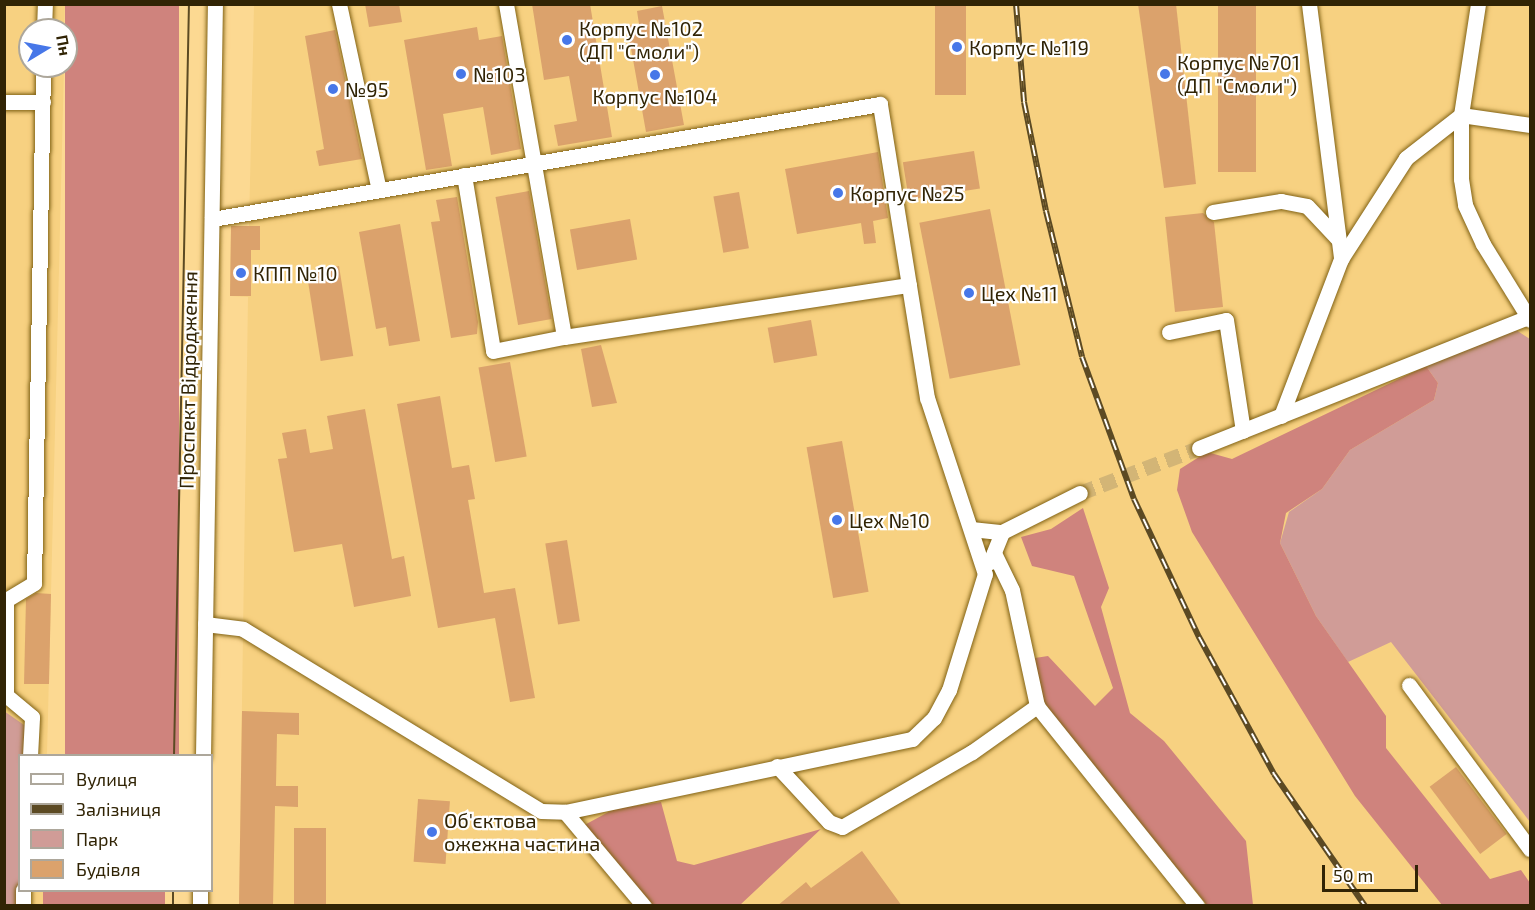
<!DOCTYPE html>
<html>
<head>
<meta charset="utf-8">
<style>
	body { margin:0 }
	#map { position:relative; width:1535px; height:910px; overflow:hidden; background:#fcd992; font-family:"Exo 2",sans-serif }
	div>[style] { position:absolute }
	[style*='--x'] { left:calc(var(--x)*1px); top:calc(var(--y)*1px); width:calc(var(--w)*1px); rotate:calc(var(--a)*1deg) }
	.built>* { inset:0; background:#f7d181 }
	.green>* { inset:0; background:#d09c97 }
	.forest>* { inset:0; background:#cf837d; transform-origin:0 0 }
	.building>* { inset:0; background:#dba26c; transform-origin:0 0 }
	.minor-tunnel>* { height:15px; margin-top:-7.5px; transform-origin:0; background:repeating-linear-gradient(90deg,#d3b576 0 15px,transparent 0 23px) }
	.roads { filter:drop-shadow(0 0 2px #816214) drop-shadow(0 0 2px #816214) }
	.minor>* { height:15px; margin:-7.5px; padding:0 7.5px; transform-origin:7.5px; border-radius:7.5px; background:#fff }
	.tram>* { height:1.5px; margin:-0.75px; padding:0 0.75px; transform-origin:0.75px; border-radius:0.75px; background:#5c4a23 }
	.rail>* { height:6px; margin-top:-3px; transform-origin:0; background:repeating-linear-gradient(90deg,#fff 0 11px,#5c4a23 0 22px); box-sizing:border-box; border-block:2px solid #5c4a23 }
	.dots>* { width:16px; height:16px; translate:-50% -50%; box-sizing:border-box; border:3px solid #fff; border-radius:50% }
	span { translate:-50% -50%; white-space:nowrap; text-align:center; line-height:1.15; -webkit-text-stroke:4.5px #fff; paint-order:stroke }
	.poi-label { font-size:20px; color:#312405 }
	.left { translate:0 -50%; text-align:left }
	.street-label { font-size:20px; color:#312405 }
	.frame { position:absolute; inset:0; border:6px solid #312405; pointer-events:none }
	.legend { position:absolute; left:18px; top:754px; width:195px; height:138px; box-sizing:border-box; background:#fff; border:2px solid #ada79b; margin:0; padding:8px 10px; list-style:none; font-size:18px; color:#312405 }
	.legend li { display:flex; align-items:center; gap:12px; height:30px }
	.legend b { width:30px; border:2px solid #ada79b }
	.north { position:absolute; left:18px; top:18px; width:60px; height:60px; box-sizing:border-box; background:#fff; border:2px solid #ada79b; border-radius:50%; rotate:80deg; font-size:16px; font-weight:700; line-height:24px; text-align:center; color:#312405 }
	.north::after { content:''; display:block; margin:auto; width:21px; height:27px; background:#4777e8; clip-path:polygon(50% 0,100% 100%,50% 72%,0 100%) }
	.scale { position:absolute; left:1322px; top:865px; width:96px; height:27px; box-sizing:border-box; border:3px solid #312405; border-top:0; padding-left:8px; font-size:18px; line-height:21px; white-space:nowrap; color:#312405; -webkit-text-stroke:4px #fff; paint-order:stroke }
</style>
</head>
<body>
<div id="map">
	<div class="built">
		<div style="clip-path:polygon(5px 5px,65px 5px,64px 30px,30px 30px,30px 66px,64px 66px,47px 755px,20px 756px,20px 890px,43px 891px,43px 905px,5px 906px)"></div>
		<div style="clip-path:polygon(254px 5px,1530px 5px,1530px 905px,239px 905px,248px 297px,230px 296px,231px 226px,249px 226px)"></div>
	</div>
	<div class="green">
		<div style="clip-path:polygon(1516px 330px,1530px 339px,1530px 822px,1391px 642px,1348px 662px,1316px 616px,1280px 543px,1289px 512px,1322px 489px,1350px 450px,1434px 400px,1438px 383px,1426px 366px)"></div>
		<div style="clip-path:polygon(4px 711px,27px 727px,26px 755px,20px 756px,19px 905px,5px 905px)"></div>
	</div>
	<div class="forest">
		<div style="left:65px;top:5px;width:114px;height:751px"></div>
		<div style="clip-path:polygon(1426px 366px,1438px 383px,1434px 400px,1350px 450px,1322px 489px,1286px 513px,1280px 543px,1316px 616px,1386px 716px,1386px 748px,1490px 879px,1521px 870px,1530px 883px,1530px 905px,1442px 905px,1355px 796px,1192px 532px,1177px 490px,1180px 469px,1207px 452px,1232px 459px)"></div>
		<div style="clip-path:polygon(1083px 508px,1109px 588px,1101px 607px,1130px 713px,1164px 741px,1246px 841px,1253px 905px,1207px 905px,1041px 703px,1035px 658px,1048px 656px,1095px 706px,1113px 688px,1074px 576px,1032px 566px,1021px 537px,1051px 529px)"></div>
		<div style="clip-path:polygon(661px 802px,677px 861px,694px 865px,821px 829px,740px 905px,644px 906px,579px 828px,614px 809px)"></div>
		<div style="left:43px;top:891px;width:122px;height:14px"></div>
	</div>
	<div class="building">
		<div style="clip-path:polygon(365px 4px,399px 4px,402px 22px,369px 27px)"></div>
		<div style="clip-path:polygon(532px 4px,590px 4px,612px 137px,558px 146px,554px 125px,577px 121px,569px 76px,544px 80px)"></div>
		<div style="left:935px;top:4px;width:31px;height:91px"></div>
		<div style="clip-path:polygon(1138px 4px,1176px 4px,1196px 184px,1164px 188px)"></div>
		<div style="left:1218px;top:4px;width:38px;height:168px"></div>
		<div style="clip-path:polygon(662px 6px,684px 125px,646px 132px,627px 26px,639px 24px,637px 11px)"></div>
		<div style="clip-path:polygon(477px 27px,479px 40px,502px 36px,521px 149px,491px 155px,483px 107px,443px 114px,452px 166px,426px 170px,404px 40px)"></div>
		<div style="clip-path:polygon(335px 30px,362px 159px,319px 166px,316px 151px,324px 149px,305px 36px)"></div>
		<div style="left:974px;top:151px;width:38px;height:72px;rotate:81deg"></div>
		<div style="clip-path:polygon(878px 152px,888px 218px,873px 221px,876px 243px,864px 244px,861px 223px,797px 234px,785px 169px)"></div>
		<div style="left:529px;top:191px;width:130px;height:34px;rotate:80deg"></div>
		<div style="left:739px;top:192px;width:57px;height:26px;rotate:80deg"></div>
		<div style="clip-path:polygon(457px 197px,478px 322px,477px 334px,451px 338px,431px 222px,440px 221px,436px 200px)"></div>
		<div style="left:990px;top:209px;width:159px;height:72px;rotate:79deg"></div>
		<div style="clip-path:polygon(1203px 213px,1214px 222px,1223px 307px,1175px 312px,1165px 217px)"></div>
		<div style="left:630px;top:219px;width:41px;height:61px;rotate:80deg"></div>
		<div style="clip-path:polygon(400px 224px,420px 341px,389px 346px,386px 327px,376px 329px,359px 232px)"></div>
		<div style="clip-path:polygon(231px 226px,260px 226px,260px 250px,251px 250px,251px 296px,230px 296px)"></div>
		<div style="left:339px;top:266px;width:91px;height:33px;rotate:81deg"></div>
		<div style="left:811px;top:320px;width:36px;height:44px;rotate:80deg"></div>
		<div style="clip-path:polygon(601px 345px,617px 403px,592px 407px,581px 349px)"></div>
		<div style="left:510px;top:362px;width:96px;height:32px;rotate:80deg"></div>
		<div style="clip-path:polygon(440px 396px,452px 468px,469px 465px,475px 499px,468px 500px,484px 593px,515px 588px,535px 698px,510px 702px,495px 618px,438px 628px,397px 404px)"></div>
		<div style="clip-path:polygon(365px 409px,392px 559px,404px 556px,411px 596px,354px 607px,342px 544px,294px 552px,278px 459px,287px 458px,282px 433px,306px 429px,310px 453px,333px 449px,327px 416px)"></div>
		<div style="left:842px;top:441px;width:153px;height:36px;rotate:80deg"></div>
		<div style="left:567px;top:540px;width:82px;height:22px;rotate:81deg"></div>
		<div style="clip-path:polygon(36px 593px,51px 594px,49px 684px,24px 684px,26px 599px)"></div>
		<div style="clip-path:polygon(242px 711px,299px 713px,299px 735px,277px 734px,276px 786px,298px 786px,298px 807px,275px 806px,273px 906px,239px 906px)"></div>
		<div style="left:1456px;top:767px;width:84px;height:33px;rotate:53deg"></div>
		<div style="left:418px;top:799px;width:32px;height:63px;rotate:4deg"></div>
		<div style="left:294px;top:828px;width:32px;height:78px"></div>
		<div style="clip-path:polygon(862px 851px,902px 906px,777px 906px,806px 882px,811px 888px)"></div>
	</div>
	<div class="minor-tunnel">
		<div style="--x:1080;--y:493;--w:127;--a:-20.7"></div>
	</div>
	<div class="roads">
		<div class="minor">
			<div style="--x:339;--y:4;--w:190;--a:77.9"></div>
			<div style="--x:506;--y:4;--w:338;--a:80.1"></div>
			<div style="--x:564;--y:337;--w:349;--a:-8.6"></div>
			<div style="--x:1309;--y:4;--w:257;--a:82.8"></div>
			<div style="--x:1478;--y:4;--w:112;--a:98.7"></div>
			<div style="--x:1461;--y:115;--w:64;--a:90"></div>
			<div style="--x:1461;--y:179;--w:26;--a:81"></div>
			<div style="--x:1465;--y:205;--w:43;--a:65.2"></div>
			<div style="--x:1483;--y:244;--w:89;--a:58.3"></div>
			<div style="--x:44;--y:30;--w:26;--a:-88"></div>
			<div style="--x:4;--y:102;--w:39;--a:0"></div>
			<div style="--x:464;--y:175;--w:178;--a:80.6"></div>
			<div style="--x:493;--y:351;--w:72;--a:-11.2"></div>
			<div style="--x:1213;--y:212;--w:69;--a:-9.2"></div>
			<div style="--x:1281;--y:201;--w:26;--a:11"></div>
			<div style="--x:1307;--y:206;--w:45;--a:46.8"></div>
			<div style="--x:1169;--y:332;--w:58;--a:-11.9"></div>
			<div style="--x:1226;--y:320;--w:112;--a:81.3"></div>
			<div style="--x:1281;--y:416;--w:168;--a:-69.1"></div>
			<div style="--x:1341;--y:259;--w:120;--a:-57.2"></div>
			<div style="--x:1406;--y:158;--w:70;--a:-38"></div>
			<div style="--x:1461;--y:115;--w:70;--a:8.2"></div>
			<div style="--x:1199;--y:448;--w:354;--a:-21.7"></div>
			<div style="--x:971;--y:529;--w:31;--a:6"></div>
			<div style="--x:994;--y:553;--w:41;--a:64.1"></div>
			<div style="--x:1012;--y:590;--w:119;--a:77.8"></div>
			<div style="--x:1037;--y:706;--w:256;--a:51.3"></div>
			<div style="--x:990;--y:562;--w:32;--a:-68"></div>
			<div style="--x:1002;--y:532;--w:87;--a:-26.6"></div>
			<div style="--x:205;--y:624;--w:38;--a:7"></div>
			<div style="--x:243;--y:629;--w:349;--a:31.4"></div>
			<div style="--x:541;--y:811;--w:24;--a:2"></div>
			<div style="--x:565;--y:812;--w:355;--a:-11.9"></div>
			<div style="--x:912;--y:739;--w:30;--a:-44"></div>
			<div style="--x:934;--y:718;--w:32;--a:-62"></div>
			<div style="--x:949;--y:690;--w:121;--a:-72.8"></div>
			<div style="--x:985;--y:574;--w:185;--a:-108.2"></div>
			<div style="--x:927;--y:398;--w:298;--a:-99.1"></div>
			<div style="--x:880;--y:104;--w:678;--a:170.23"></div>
			<div style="--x:1409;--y:685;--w:204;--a:53.6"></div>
			<div style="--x:30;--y:756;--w:39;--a:-87"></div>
			<div style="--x:32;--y:717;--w:34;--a:-140"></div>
			<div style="--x:6;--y:695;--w:95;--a:-90"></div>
			<div style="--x:6;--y:600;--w:33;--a:-31"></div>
			<div style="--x:34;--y:583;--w:517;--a:-89"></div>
			<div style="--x:203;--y:756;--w:752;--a:-89.09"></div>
			<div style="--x:777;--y:766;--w:76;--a:47.1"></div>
			<div style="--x:829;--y:822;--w:14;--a:21"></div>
			<div style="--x:842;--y:827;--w:150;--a:-30"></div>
			<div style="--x:972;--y:752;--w:80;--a:-35.3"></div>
			<div style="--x:565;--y:812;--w:123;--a:50"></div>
			<div style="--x:23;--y:906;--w:16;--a:-90"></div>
			<div style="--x:200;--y:906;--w:16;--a:-90"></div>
		</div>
	</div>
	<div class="tram">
		<div style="--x:174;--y:756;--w:752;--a:-88.86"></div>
		<div style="--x:173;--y:906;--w:16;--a:-90"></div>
	</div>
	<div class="rail">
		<div style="--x:1016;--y:4;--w:98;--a:85.3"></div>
		<div style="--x:1024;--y:102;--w:111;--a:78.6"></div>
		<div style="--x:1046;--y:211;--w:150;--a:76.1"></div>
		<div style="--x:1082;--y:357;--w:151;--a:69.9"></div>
		<div style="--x:1134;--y:499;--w:153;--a:64.8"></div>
		<div style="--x:1199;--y:637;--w:156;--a:61.3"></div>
		<div style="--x:1274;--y:774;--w:160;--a:55.4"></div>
	</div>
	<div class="dots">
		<div style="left:567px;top:40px;background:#4777e8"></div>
		<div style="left:957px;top:47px;background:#4777e8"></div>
		<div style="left:461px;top:74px;background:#4777e8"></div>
		<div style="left:1165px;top:74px;background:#4777e8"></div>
		<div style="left:655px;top:75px;background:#4777e8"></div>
		<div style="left:333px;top:89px;background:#4777e8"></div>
		<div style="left:838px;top:193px;background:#4777e8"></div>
		<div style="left:241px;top:273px;background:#4777e8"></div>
		<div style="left:969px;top:293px;background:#4777e8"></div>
		<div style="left:837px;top:520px;background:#4777e8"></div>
		<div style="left:432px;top:832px;background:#4777e8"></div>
	</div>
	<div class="poi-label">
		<span class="left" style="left:579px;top:40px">Корпус №102<br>(ДП "Смоли")</span>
		<span class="left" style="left:969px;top:47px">Корпус №119</span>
		<span class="left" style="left:1177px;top:74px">Корпус №701<br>(ДП "Смоли")</span>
		<span class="left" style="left:473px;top:74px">№103</span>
		<span class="left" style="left:345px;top:89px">№95</span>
		<span style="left:655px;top:96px">Корпус №104</span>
		<span class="left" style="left:850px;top:193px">Корпус №25</span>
		<span class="left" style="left:253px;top:273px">КПП №10</span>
		<span class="left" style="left:981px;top:293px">Цех №11</span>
		<span class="left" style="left:849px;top:520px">Цех №10</span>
		<span class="left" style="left:444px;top:832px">Об'єктова<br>ожежна частина</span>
	</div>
	<div class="street-label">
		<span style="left:188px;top:380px;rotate:-89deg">Проспект Відродження</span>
	</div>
	<div class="frame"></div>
	<ul class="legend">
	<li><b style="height:8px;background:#fff"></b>Вулиця</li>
	<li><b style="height:8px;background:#5c4a23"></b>Залізниця</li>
	<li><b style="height:16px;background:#d09c97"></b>Парк</li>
	<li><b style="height:16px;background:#dba26c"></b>Будівля</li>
	</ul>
	<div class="north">Пн</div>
	<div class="scale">50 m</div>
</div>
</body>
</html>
